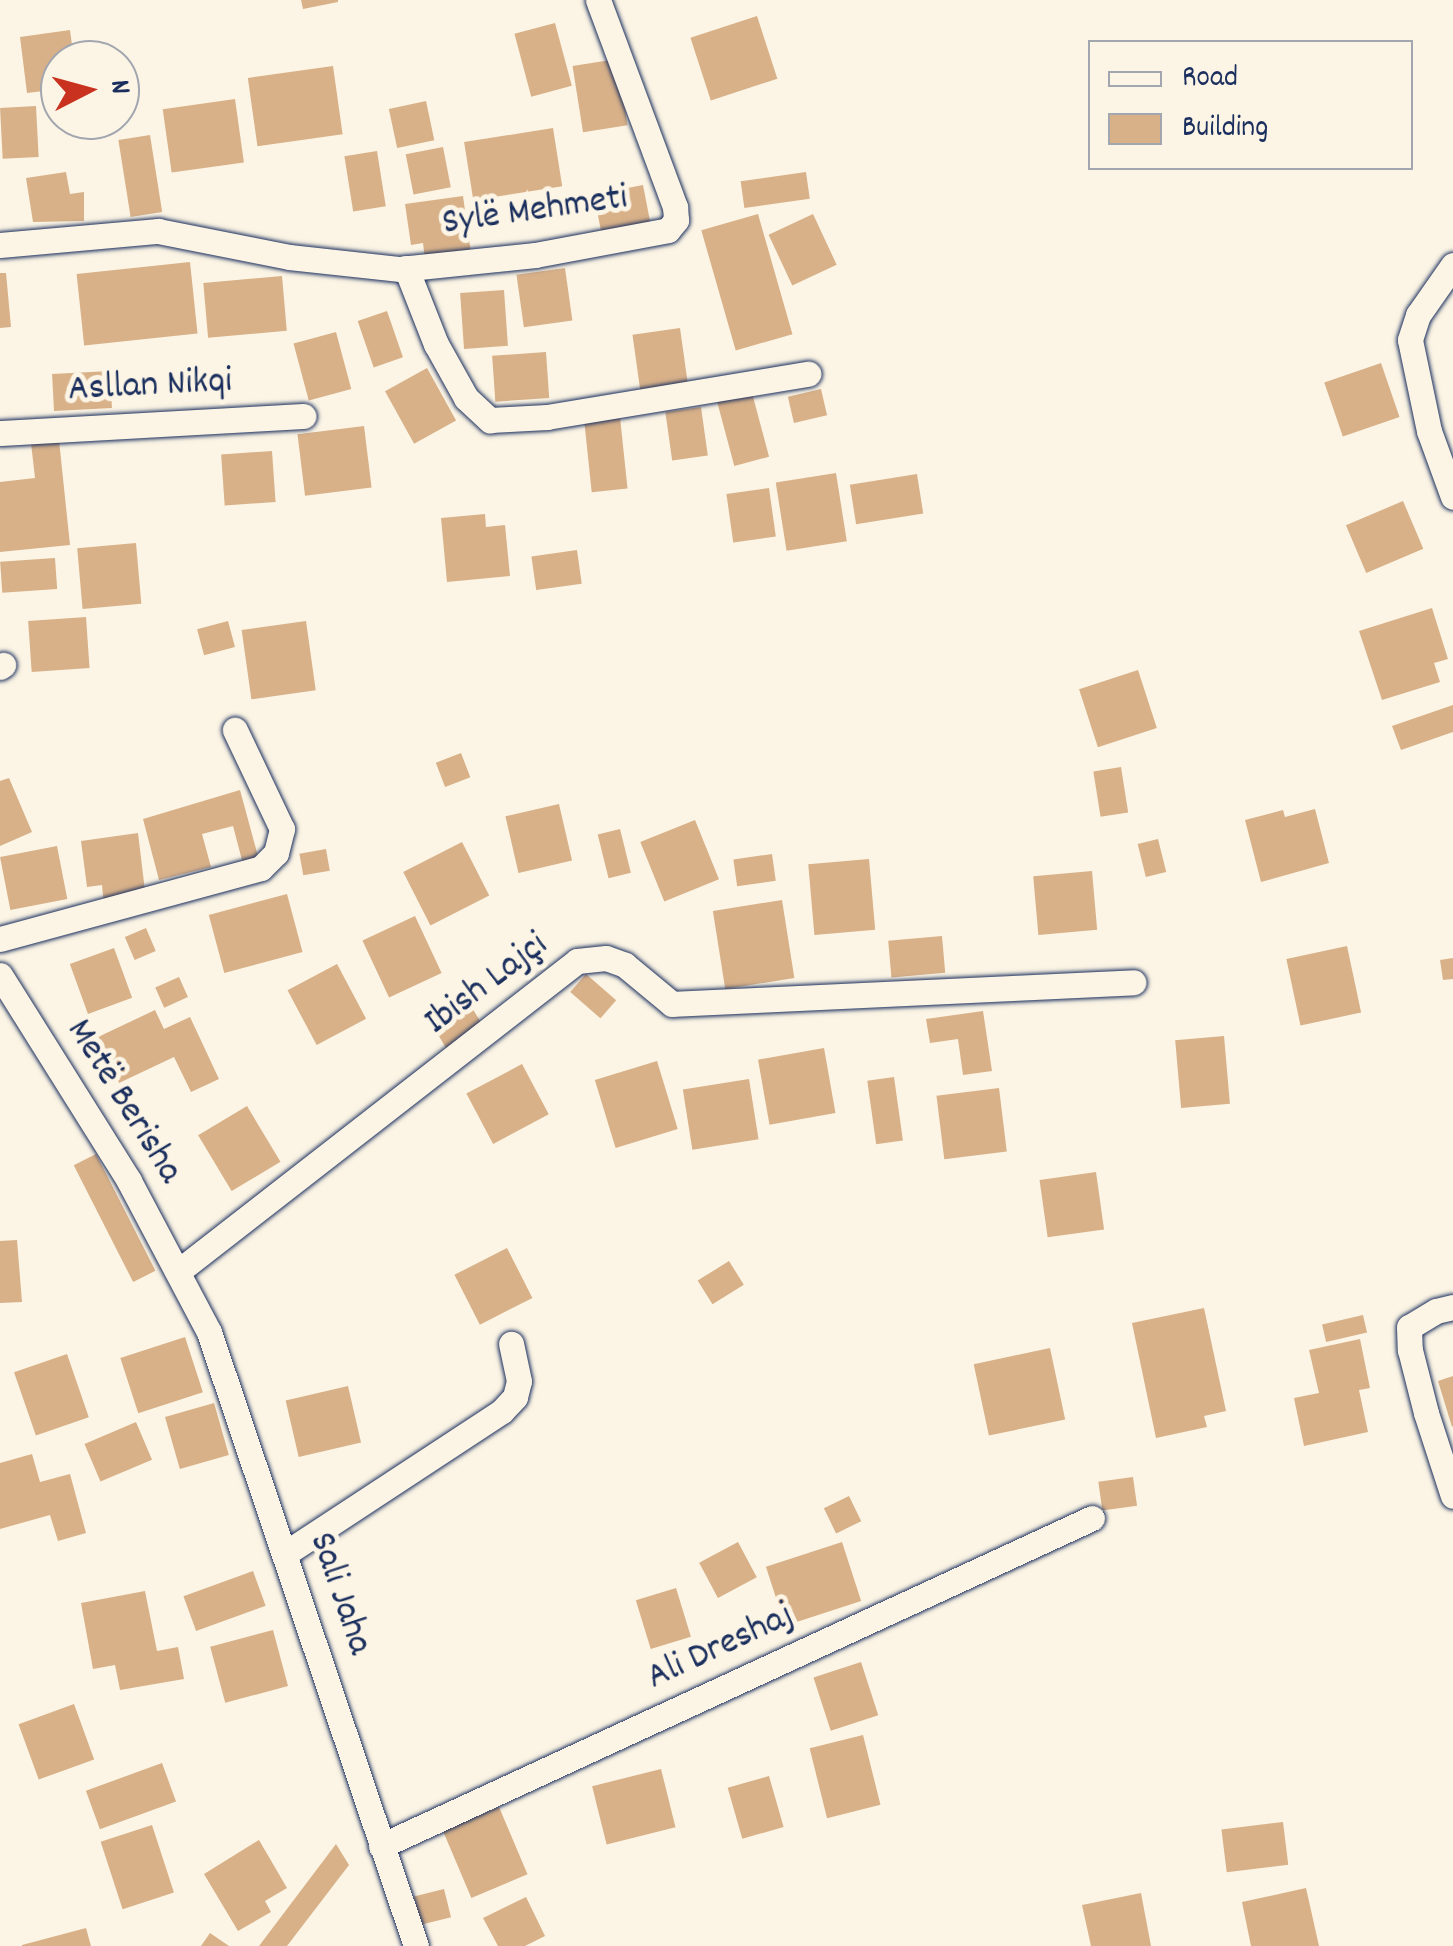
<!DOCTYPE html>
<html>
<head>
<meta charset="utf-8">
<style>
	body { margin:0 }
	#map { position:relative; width:1453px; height:1946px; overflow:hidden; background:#fcf5e5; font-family:Dekko,sans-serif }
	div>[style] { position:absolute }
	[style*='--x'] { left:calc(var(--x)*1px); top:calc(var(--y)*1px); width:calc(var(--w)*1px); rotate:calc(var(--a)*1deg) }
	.building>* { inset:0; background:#d8b189; transform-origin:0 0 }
	.roads { filter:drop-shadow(0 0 2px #1b2f5e) drop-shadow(0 0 2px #1b2f5e) }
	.minor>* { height:25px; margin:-12.5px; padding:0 12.5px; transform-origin:12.5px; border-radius:12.5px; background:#fcf5e5 }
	span { translate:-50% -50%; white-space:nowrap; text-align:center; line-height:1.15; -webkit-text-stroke:10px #fcf5e5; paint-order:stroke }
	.street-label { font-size:38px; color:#1b2f5e }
	.legend { position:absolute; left:1088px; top:40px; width:325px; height:130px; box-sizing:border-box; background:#fcf5e5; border:2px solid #a2a6af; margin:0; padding:12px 18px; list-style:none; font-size:30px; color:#1b2f5e }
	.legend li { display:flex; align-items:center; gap:20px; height:50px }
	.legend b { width:50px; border:2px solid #a2a6af }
	.north { position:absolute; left:40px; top:40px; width:100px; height:100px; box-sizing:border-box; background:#fcf5e5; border:2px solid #a2a6af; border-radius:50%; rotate:84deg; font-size:28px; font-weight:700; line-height:40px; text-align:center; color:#1b2f5e }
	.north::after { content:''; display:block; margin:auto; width:35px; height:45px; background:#c8321e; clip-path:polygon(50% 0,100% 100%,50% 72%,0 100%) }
</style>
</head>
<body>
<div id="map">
	<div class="building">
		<div style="clip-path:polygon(301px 0,338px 0,338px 2px,303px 9px)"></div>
		<div style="left:757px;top:16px;width:66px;height:70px;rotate:72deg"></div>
		<div style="left:555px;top:23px;width:65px;height:42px;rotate:75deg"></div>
		<div style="clip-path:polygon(70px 30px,74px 60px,60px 60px,60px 89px,27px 93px,20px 37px)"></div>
		<div style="left:617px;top:59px;width:67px;height:45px;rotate:81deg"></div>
		<div style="left:333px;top:66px;width:69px;height:86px;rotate:82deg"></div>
		<div style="left:235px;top:99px;width:64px;height:73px;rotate:82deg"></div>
		<div style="left:426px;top:101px;width:40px;height:38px;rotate:78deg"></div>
		<div style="left:36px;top:106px;width:51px;height:36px;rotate:87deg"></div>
		<div style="left:553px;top:128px;width:59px;height:90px;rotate:81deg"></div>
		<div style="left:150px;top:135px;width:78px;height:32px;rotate:81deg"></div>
		<div style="left:443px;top:147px;width:41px;height:38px;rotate:79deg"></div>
		<div style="left:377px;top:151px;width:56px;height:33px;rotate:81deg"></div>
		<div style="clip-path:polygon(66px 172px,70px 194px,84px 192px,84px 221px,33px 222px,26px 178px)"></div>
		<div style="left:806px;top:172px;width:27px;height:66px;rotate:82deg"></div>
		<div style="left:643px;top:185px;width:41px;height:50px;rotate:79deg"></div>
		<div style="clip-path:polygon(463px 196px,471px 253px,425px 259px,423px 243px,411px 245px,405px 204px)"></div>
		<div style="left:758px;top:214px;width:125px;height:59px;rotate:74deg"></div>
		<div style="left:813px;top:214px;width:56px;height:49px;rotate:65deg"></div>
		<div style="left:190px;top:262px;width:72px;height:114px;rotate:84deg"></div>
		<div style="left:565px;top:268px;width:53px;height:49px;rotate:82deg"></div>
		<div style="clip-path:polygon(0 273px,6px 273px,11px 327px,0 328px)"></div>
		<div style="left:282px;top:276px;width:55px;height:79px;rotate:85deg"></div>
		<div style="left:504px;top:290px;width:56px;height:44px;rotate:86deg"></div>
		<div style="left:387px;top:311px;width:49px;height:31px;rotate:71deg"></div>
		<div style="left:680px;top:328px;width:57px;height:48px;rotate:82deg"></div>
		<div style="left:336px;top:332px;width:59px;height:44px;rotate:75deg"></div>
		<div style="left:546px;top:352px;width:46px;height:54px;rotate:86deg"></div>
		<div style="left:1381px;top:363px;width:57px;height:60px;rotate:71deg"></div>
		<div style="left:427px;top:368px;width:60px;height:48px;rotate:61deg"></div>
		<div style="left:110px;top:371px;width:37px;height:58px;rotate:87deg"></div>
		<div style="left:821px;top:389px;width:27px;height:34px;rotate:77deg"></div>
		<div style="left:752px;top:393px;width:66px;height:36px;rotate:75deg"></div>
		<div style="left:701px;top:407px;width:49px;height:36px;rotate:82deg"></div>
		<div style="left:620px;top:417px;width:72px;height:36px;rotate:84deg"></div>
		<div style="left:364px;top:426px;width:62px;height:67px;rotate:83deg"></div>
		<div style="clip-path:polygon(59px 440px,70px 545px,0 552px,0 482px,35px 478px,31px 443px)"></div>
		<div style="left:272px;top:451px;width:51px;height:51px;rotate:86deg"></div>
		<div style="left:836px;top:473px;width:69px;height:61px;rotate:81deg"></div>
		<div style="left:917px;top:474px;width:40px;height:68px;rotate:81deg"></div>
		<div style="left:769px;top:488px;width:49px;height:43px;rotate:82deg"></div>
		<div style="left:1403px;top:501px;width:52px;height:62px;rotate:67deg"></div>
		<div style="clip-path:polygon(485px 514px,486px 527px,505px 525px,510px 576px,447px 582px,441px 518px)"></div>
		<div style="left:136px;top:543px;width:61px;height:59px;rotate:85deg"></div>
		<div style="left:577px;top:550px;width:34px;height:46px;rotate:82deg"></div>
		<div style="left:55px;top:558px;width:31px;height:55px;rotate:86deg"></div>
		<div style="clip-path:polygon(1432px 608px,1448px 659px,1434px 663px,1440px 682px,1382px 700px,1359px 631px)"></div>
		<div style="left:86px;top:617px;width:51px;height:58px;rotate:86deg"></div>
		<div style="left:228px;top:621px;width:27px;height:32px;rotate:75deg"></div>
		<div style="left:306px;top:621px;width:70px;height:65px;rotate:82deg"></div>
		<div style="left:1138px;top:670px;width:61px;height:62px;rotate:72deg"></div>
		<div style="clip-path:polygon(1453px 705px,1453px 732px,1401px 750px,1392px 726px)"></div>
		<div style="left:461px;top:753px;width:26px;height:27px;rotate:69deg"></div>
		<div style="left:1121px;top:767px;width:46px;height:28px;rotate:81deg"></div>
		<div style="clip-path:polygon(9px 778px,32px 832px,0 846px,0 781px)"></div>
		<div style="clip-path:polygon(240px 790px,259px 860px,243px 864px,233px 826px,202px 834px,211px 867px,159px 880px,143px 819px)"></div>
		<div style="left:559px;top:804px;width:58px;height:55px;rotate:77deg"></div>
		<div style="clip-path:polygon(1315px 809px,1329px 863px,1261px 882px,1245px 820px,1283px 810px,1285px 817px)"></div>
		<div style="left:695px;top:820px;width:64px;height:59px;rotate:68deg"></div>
		<div style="left:620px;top:829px;width:45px;height:23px;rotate:76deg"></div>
		<div style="clip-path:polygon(138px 833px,146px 899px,104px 905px,102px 885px,87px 887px,81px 841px)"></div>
		<div style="left:1158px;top:839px;width:34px;height:21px;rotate:76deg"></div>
		<div style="left:462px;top:842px;width:60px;height:66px;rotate:63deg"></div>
		<div style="left:57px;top:846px;width:54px;height:58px;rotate:79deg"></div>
		<div style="left:326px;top:849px;width:22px;height:27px;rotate:80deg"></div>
		<div style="left:772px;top:854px;width:27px;height:39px;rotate:82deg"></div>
		<div style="left:869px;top:859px;width:71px;height:61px;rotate:85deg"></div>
		<div style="left:1092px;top:871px;width:59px;height:59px;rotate:85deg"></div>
		<div style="left:287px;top:894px;width:60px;height:81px;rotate:75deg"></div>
		<div style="left:782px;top:900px;width:79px;height:70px;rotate:81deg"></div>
		<div style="left:415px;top:916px;width:63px;height:58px;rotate:65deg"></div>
		<div style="left:146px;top:928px;width:25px;height:23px;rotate:67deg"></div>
		<div style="left:942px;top:936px;width:37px;height:54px;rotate:85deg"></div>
		<div style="left:1347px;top:946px;width:68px;height:62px;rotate:78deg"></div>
		<div style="left:114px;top:948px;width:53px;height:47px;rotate:70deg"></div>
		<div style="clip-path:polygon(1453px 958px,1453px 979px,1443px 980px,1440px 960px)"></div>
		<div style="left:337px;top:964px;width:62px;height:56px;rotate:62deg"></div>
		<div style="left:586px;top:974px;width:40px;height:24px;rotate:41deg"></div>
		<div style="left:179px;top:977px;width:22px;height:26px;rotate:66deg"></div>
		<div style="left:468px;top:1001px;width:29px;height:43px;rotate:59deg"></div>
		<div style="clip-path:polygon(155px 1010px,164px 1029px,190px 1017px,219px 1079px,191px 1092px,174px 1057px,119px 1083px,98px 1037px)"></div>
		<div style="clip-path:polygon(983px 1011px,992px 1071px,963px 1075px,958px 1039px,930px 1043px,926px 1019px)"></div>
		<div style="left:1224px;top:1036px;width:68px;height:49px;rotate:85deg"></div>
		<div style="left:824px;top:1048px;width:66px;height:67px;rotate:80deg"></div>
		<div style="left:657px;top:1061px;width:71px;height:65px;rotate:73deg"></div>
		<div style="left:522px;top:1064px;width:57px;height:63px;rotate:62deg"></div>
		<div style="left:894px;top:1077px;width:64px;height:27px;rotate:82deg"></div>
		<div style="left:749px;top:1079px;width:61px;height:67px;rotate:81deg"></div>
		<div style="left:999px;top:1088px;width:64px;height:63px;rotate:83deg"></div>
		<div style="left:247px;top:1106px;width:65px;height:57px;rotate:59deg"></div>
		<div style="left:96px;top:1154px;width:131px;height:25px;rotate:63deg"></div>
		<div style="left:1096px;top:1172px;width:58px;height:57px;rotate:82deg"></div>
		<div style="clip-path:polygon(17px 1240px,22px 1302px,0 1303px,0 1241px)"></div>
		<div style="left:507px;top:1248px;width:56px;height:59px;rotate:63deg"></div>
		<div style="left:729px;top:1261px;width:28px;height:37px;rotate:58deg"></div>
		<div style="clip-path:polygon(1204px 1308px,1226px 1411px,1204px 1416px,1207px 1427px,1156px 1438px,1132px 1323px)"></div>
		<div style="left:1363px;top:1315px;width:18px;height:42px;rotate:77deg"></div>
		<div style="left:185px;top:1337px;width:58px;height:68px;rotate:72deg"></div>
		<div style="clip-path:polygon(1360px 1339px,1370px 1388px,1359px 1390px,1368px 1432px,1304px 1446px,1294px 1398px,1319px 1393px,1309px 1350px)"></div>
		<div style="left:1050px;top:1348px;width:73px;height:78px;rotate:78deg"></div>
		<div style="left:67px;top:1354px;width:67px;height:56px;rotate:71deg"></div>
		<div style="clip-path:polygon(1453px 1376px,1453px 1426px,1452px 1427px,1438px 1381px)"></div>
		<div style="left:348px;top:1386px;width:58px;height:64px;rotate:77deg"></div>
		<div style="left:214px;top:1403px;width:54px;height:51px;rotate:74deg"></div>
		<div style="left:136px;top:1422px;width:41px;height:56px;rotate:67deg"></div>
		<div style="clip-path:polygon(32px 1454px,40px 1482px,70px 1474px,86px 1533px,58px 1541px,50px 1515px,0 1529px,0 1463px)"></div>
		<div style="left:1133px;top:1477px;width:29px;height:35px;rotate:82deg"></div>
		<div style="left:849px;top:1496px;width:28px;height:28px;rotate:64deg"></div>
		<div style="left:738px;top:1542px;width:40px;height:44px;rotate:62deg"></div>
		<div style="left:842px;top:1542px;width:62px;height:80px;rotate:72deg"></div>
		<div style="left:253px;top:1571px;width:37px;height:74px;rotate:70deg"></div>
		<div style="left:676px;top:1588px;width:51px;height:42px;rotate:73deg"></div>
		<div style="clip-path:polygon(145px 1591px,157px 1651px,178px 1647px,184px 1679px,120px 1690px,115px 1665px,93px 1669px,81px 1603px)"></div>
		<div style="left:273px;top:1630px;width:58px;height:65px;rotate:75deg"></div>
		<div style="left:861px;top:1662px;width:56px;height:50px;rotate:72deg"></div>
		<div style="left:74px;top:1704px;width:59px;height:59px;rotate:70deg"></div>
		<div style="left:863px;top:1735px;width:72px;height:55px;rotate:76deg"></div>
		<div style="left:162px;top:1763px;width:41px;height:81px;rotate:70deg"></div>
		<div style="left:661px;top:1769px;width:60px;height:71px;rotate:76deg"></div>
		<div style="left:769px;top:1776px;width:53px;height:43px;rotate:74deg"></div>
		<div style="left:499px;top:1807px;width:73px;height:61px;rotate:67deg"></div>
		<div style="left:1283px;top:1822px;width:43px;height:62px;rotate:83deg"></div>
		<div style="left:152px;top:1825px;width:71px;height:54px;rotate:72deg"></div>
		<div style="clip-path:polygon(259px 1840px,287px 1888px,265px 1901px,271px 1912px,238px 1931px,204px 1874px)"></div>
		<div style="clip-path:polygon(336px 1844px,349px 1865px,287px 1946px,259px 1946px)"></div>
		<div style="clip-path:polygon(1306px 1888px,1319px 1946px,1251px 1946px,1242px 1902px)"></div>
		<div style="left:444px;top:1889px;width:29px;height:31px;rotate:76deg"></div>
		<div style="clip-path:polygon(1141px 1893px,1151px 1946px,1091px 1946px,1082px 1905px)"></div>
		<div style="clip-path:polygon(526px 1897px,545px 1936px,525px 1946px,498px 1946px,483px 1918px)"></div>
		<div style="clip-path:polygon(86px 1928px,91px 1946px,22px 1946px,22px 1945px)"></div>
		<div style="clip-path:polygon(210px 1933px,229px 1946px,201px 1946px)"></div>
	</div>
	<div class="roads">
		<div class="minor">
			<div style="--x:0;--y:245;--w:159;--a:-5.1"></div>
			<div style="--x:158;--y:231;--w:134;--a:11.2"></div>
			<div style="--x:289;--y:257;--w:112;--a:6.2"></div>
			<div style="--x:400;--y:269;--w:136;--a:-5.9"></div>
			<div style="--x:535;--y:255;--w:135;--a:-10.6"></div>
			<div style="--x:668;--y:230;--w:13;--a:-51"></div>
			<div style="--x:676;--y:220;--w:13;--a:-94"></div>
			<div style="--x:675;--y:207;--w:221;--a:-110.4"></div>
			<div style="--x:1453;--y:265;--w:61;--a:125"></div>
			<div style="--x:1418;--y:315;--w:26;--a:108"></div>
			<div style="--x:1410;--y:340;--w:93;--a:78.2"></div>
			<div style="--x:1429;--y:431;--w:70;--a:70"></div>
			<div style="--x:406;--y:268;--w:82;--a:68.5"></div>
			<div style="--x:436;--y:344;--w:62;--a:60.9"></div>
			<div style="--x:466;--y:398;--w:33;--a:43"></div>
			<div style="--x:490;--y:420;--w:57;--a:-3"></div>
			<div style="--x:547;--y:417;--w:265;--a:-9.4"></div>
			<div style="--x:0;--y:433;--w:304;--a:-3.2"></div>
			<div style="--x:0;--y:667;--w:4;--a:-34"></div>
			<div style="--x:0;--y:939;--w:270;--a:-15.2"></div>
			<div style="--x:261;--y:868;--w:21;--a:-45"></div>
			<div style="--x:276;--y:853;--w:25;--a:-76"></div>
			<div style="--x:282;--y:829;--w:110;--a:-115.4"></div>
			<div style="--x:0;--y:975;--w:243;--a:57.9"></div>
			<div style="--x:129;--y:1181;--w:171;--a:62.1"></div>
			<div style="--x:209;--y:1332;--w:648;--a:71.37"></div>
			<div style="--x:180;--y:1270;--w:503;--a:-37.89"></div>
			<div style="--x:577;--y:961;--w:29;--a:-6"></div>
			<div style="--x:606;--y:958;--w:20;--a:20"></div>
			<div style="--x:625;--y:965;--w:61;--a:39.7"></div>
			<div style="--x:672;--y:1004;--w:462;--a:-2.7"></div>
			<div style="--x:1453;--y:1307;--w:17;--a:167"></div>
			<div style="--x:1436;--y:1311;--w:31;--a:149"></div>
			<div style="--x:1409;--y:1327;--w:23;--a:88"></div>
			<div style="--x:1410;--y:1350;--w:65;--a:75.7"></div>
			<div style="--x:1426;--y:1413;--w:87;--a:72"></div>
			<div style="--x:286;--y:1553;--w:258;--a:-33.3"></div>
			<div style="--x:502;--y:1411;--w:19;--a:-47"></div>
			<div style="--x:515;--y:1397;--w:16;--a:-76"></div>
			<div style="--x:519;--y:1381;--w:38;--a:-102"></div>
			<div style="--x:381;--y:1846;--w:783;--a:-24.76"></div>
		</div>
	</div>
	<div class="street-label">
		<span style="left:535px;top:212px;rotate:-8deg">Sylë Mehmeti</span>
		<span style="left:150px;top:387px;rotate:-3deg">Asllan Nikqi</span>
		<span style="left:487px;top:985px;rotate:-37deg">Ibish Lajçi</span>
		<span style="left:123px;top:1102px;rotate:58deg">Metë Berisha</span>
		<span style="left:339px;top:1594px;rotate:71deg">Sali Jaha</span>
		<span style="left:721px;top:1648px;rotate:-25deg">Ali Dreshaj</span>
	</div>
	<ul class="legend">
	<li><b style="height:12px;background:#fcf5e5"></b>Road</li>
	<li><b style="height:28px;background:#d8b189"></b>Building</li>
	</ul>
	<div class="north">N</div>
</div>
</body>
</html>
